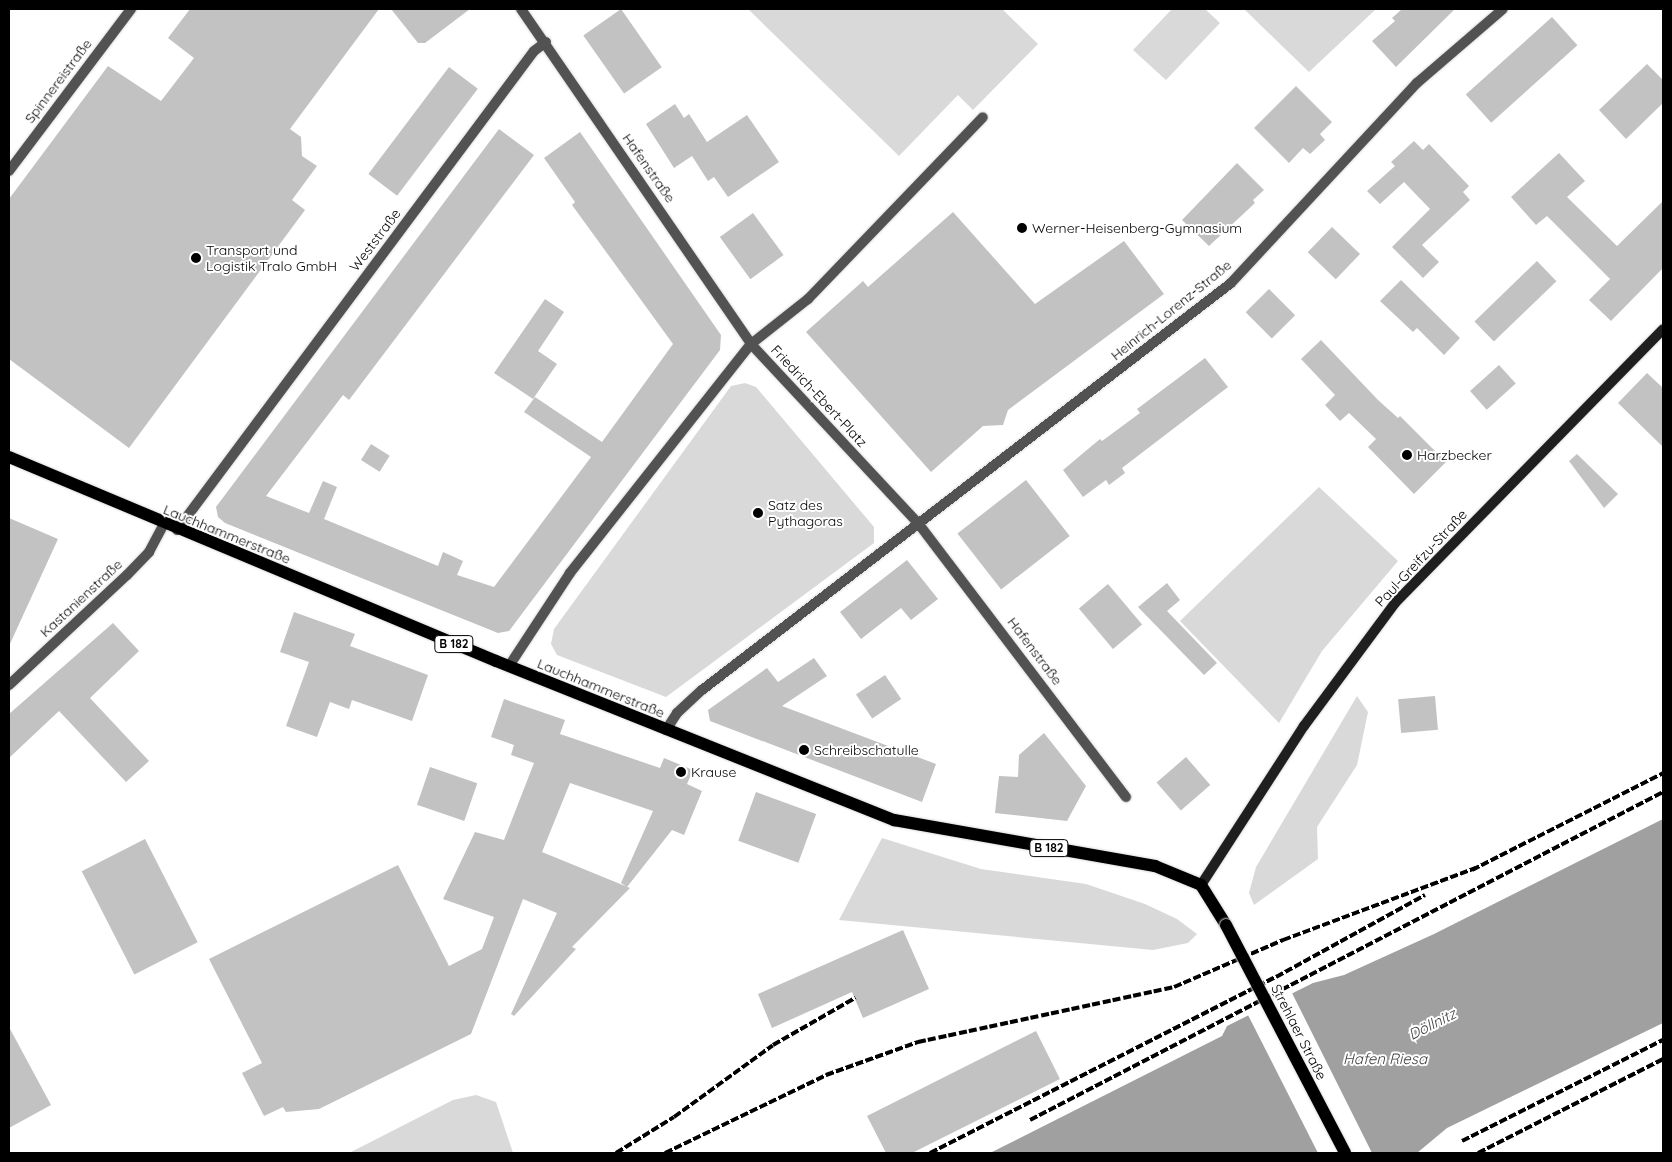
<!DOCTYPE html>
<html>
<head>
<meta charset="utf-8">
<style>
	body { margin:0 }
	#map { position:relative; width:1672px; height:1162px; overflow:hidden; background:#fff; font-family:Quicksand,sans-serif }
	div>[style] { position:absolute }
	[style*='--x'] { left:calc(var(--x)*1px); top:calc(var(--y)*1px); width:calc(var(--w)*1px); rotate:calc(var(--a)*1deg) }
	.green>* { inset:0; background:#d9d9d9 }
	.water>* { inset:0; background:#a0a0a0 }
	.pier>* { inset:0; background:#fff }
	.building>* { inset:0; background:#c2c2c2; transform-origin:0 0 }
	.roads { filter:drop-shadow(0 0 1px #dbdbdb) drop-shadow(0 0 1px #dbdbdb) }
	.minor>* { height:10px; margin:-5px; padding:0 5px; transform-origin:5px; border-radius:5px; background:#525252 }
	.secondary>* { height:10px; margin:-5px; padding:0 5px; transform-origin:5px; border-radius:5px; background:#1f1f1f }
	.primary>* { height:12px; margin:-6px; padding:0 6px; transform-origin:6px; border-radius:6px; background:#000 }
	.rail>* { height:4px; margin-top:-2px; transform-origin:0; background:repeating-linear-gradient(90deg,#000 0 8px,transparent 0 10.5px) }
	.bridges { filter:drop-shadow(0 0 1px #dbdbdb) drop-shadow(0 0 1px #dbdbdb) }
	.primary-bridge>* { height:12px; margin:-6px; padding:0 6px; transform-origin:6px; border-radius:6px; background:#000 }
	.dots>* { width:14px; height:14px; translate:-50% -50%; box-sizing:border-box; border:2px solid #fff; border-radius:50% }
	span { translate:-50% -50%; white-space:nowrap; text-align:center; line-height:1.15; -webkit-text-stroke:4px #fff; paint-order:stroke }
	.shield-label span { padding:1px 4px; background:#fff; border:1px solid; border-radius:4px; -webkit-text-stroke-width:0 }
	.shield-label { font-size:12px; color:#000; font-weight:700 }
	.street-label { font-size:14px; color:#000 }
	.poi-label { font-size:14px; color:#000 }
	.left { translate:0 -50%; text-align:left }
	.water-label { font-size:15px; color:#414141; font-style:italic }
	.frame { position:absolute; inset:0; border:10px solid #000; pointer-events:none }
</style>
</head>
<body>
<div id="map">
	<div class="green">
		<div style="clip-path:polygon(748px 9px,1002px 9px,1038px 44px,973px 110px,958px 95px,899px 156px)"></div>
		<div style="clip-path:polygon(1172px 9px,1205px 9px,1220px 23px,1166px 80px,1133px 50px)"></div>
		<div style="clip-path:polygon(1244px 9px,1376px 9px,1309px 72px)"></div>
		<div style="clip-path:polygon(745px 383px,756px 387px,874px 527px,874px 543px,666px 697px,557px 655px,551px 644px,554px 629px,731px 386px)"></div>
		<div style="clip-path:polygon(1319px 487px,1398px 561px,1322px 651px,1279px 723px,1180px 621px)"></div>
		<div style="clip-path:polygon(1357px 696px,1368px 712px,1357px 765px,1317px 827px,1318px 859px,1254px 905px,1249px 893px,1256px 867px)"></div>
		<div style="clip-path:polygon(882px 838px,981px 869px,1086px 884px,1145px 904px,1177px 919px,1197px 934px,1188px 943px,1153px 950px,839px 920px)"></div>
		<div style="clip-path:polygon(476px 1095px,496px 1102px,513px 1153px,349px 1153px,453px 1100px)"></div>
	</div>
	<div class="water">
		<div style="clip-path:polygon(1663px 819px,1663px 1023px,1447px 1128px,1417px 1153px,990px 1153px,1222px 1036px,1227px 1026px,1313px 983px,1344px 975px,1434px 934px)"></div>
	</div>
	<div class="pier">
		<div style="clip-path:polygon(1291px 991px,1372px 1153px,1318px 1153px,1247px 1013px)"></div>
	</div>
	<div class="building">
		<div style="clip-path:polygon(190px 9px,379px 9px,290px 129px,301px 137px,302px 156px,317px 166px,292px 200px,305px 210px,129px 448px,9px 359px,9px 199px,108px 66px,161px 101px,194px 58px,168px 38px)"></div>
		<div style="clip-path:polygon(391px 9px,470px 9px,425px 43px,418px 43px)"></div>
		<div style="left:621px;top:9px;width:71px;height:46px;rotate:55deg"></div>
		<div style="clip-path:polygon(1402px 9px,1455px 9px,1396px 67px,1372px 41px,1395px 21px,1392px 18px)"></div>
		<div style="left:1552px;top:17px;width:38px;height:116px;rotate:48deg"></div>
		<div style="clip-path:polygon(1647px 64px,1663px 80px,1663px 103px,1626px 139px,1599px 110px)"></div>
		<div style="left:449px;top:67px;width:36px;height:134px;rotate:37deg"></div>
		<div style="clip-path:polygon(1296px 86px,1332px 122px,1320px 134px,1325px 140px,1310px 154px,1303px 148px,1289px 163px,1254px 128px)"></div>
		<div style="clip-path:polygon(675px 104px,684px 118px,689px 114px,707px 142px,747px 115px,779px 162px,728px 197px,714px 177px,708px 181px,692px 156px,674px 168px,646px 124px)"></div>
		<div style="clip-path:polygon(499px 129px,534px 155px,349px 400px,343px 395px,266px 496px,309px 513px,323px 481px,337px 487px,324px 519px,438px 566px,443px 552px,463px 561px,457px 575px,494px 587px,591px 457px,524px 412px,535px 397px,602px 442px,673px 344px,572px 205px,575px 202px,544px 158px,580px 132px,721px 335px,720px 350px,509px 631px,498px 633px,225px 523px,218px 517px,216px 507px)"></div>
		<div style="clip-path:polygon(1414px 141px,1423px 150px,1429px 144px,1469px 186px,1463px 192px,1470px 200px,1422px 245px,1439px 262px,1423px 278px,1392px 247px,1430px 209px,1404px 182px,1380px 204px,1367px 191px,1395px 166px,1391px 162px)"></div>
		<div style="clip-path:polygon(1559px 153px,1585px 181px,1567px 197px,1617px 246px,1663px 201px,1663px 268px,1611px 321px,1589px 300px,1610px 279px,1547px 216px,1536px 225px,1511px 197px)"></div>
		<div style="clip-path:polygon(1237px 163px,1264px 190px,1253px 200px,1255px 203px,1209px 246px,1182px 220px)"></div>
		<div style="clip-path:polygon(953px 212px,1035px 304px,1124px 241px,1164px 294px,1008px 410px,1003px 425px,983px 426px,931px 472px,806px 332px,863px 281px,868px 287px)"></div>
		<div style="left:753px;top:213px;width:52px;height:41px;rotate:54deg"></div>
		<div style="left:1332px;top:227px;width:39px;height:35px;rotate:44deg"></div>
		<div style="left:1537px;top:261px;width:28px;height:87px;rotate:46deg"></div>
		<div style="clip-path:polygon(1401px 280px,1460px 338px,1444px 355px,1417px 328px,1413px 332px,1380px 301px)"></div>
		<div style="left:1269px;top:289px;width:37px;height:33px;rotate:45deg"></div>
		<div style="clip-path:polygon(545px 299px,564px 312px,538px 351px,557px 364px,533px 399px,494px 373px)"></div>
		<div style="clip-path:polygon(1321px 340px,1378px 400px,1398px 418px,1400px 416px,1446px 462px,1414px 494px,1368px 447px,1376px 439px,1349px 413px,1340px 421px,1325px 405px,1335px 395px,1301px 359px)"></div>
		<div style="clip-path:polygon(1205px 358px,1228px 387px,1122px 468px,1125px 473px,1109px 485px,1106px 480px,1083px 497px,1063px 470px,1100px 439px,1102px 441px,1140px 413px,1137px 409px)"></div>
		<div style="left:1499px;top:365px;width:25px;height:39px;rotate:48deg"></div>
		<div style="clip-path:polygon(1647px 373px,1663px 388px,1663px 447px,1618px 403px)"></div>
		<div style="left:371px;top:444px;width:22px;height:19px;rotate:32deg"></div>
		<div style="clip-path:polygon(1577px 454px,1618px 494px,1604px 508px,1569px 461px)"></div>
		<div style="left:1026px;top:480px;width:71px;height:87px;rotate:52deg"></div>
		<div style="clip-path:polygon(9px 518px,58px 539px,9px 646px)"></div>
		<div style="clip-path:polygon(907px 560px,938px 599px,911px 620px,901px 608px,861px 639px,840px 612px)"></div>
		<div style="clip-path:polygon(1167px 583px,1180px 600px,1167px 611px,1217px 663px,1204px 675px,1138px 607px)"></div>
		<div style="left:1108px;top:584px;width:53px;height:38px;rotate:50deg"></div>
		<div style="clip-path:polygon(294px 612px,355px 634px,350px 646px,428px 675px,412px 721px,352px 700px,349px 709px,330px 702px,317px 737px,286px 726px,309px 662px,280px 652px)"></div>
		<div style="clip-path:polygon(113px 623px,139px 651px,90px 698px,149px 761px,126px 782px,59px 711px,9px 758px,9px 714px)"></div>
		<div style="clip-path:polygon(814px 658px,827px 676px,782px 706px,936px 764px,922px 802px,710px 721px,708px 710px,767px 668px,778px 682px)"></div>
		<div style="left:885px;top:675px;width:29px;height:35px;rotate:56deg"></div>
		<div style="left:1435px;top:696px;width:34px;height:37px;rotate:85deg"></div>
		<div style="clip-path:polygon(504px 699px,565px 720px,560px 734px,660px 768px,664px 758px,693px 770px,687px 784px,702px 791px,684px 835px,672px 830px,627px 887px,621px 883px,653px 811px,570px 783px,542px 852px,630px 888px,572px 947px,576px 949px,514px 1016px,511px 1014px,557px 913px,523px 899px,471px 1034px,319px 1109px,286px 1112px,283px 1107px,264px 1116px,242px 1073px,262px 1063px,209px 959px,398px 865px,449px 966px,482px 949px,494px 917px,443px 899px,475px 832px,504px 840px,534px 763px,511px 755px,514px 745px,491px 737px)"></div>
		<div style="clip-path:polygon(1044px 733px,1086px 786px,1067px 821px,995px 813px,999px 776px,1018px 777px,1019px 755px)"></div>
		<div style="left:1186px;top:757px;width:37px;height:39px;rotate:49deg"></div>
		<div style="left:430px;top:767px;width:50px;height:40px;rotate:19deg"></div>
		<div style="left:756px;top:792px;width:64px;height:52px;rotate:20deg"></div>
		<div style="left:145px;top:839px;width:116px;height:71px;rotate:63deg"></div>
		<div style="clip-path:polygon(903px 930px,929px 989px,863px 1018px,852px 992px,772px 1028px,758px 994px)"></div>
		<div style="clip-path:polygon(9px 1027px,51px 1105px,9px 1128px)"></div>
		<div style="clip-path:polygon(1036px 1031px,1060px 1079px,912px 1153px,886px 1153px,867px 1116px)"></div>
	</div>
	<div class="roads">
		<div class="minor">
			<div style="--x:521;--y:9;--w:406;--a:55.5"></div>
			<div style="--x:751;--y:344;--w:245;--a:47"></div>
			<div style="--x:918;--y:523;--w:344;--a:52.8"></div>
			<div style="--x:9;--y:171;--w:203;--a:-53"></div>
			<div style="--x:177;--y:530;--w:597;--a:-53.3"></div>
			<div style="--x:534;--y:51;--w:15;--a:-37"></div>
			<div style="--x:509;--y:666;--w:111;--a:-56.7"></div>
			<div style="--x:570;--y:573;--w:292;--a:-51.7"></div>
			<div style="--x:751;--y:344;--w:73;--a:-38.3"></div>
			<div style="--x:808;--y:299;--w:252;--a:-46.1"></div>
			<div style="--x:9;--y:685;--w:161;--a:-43"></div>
			<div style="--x:127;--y:575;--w:32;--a:-46"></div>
			<div style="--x:149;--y:552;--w:32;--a:-62"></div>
			<div style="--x:666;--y:730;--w:20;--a:-57"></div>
			<div style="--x:677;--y:713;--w:34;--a:-43"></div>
			<div style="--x:702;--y:690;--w:667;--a:-37.57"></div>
			<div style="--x:1231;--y:283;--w:273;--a:-47.1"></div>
			<div style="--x:1417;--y:83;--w:113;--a:-40.7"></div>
		</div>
		<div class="secondary">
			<div style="--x:1201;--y:885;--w:189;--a:-57.1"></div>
			<div style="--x:1304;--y:726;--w:153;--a:-53.5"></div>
			<div style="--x:1395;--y:603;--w:383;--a:-45.6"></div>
		</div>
		<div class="primary">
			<div style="--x:9;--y:457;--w:528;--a:22.73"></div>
			<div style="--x:496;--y:661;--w:429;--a:21.8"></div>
			<div style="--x:894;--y:820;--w:265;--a:10"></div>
			<div style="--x:1155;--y:866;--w:50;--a:22.4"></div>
			<div style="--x:1201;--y:885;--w:47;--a:58"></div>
		</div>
	</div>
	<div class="rail">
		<div style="--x:1472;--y:870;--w:214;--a:-26.9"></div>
		<div style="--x:1030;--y:1120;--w:713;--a:-27.39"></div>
		<div style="--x:1462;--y:1141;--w:225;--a:-26.7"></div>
		<div style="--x:616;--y:1153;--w:68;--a:-31.8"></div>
		<div style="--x:674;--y:1117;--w:122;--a:-36"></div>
		<div style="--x:773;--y:1045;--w:95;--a:-29.8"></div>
		<div style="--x:665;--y:1153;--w:179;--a:-25.8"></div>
		<div style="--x:826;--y:1075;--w:98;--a:-19.7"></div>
		<div style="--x:918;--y:1042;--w:262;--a:-12.1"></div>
		<div style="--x:1174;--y:987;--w:119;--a:-23.3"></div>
		<div style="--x:1283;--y:940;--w:206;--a:-20.5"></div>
		<div style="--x:930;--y:1153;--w:388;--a:-27"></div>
		<div style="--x:1276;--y:977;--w:170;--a:-28.8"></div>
		<div style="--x:1478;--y:1153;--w:208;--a:-26.9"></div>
	</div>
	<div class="bridges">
		<div class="primary-bridge">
			<div style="--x:1226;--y:925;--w:257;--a:62.4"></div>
		</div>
	</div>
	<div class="dots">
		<div style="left:1022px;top:228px;background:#000"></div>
		<div style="left:196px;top:258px;background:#000"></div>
		<div style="left:1407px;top:455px;background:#000"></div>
		<div style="left:758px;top:513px;background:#000"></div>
		<div style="left:804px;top:750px;background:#000"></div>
		<div style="left:681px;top:772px;background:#000"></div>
	</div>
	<div class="shield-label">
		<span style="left:454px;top:644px">B 182</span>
		<span style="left:1049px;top:848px">B 182</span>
	</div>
	<div class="street-label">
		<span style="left:58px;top:81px;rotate:-53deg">Spinnereistraße</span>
		<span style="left:649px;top:168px;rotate:55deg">Hafenstraße</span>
		<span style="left:375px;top:240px;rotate:-53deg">Weststraße</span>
		<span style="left:1171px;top:310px;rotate:-39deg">Heinrich-Lorenz-Straße</span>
		<span style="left:819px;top:396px;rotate:47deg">Friedrich-Ebert-Platz</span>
		<span style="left:227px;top:534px;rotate:22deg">Lauchhammerstraße</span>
		<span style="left:1421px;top:558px;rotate:-47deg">Paul-Greifzu-Straße</span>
		<span style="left:81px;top:598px;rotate:-43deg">Kastanienstraße</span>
		<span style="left:1035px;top:651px;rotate:53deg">Hafenstraße</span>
		<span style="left:601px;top:688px;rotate:22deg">Lauchhammerstraße</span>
		<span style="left:1299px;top:1032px;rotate:63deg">Strehlaer Straße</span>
	</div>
	<div class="poi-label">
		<span class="left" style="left:1032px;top:228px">Werner-Heisenberg-Gymnasium</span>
		<span class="left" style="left:206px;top:258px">Transport und<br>Logistik Tralo GmbH</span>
		<span class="left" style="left:1417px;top:455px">Harzbecker</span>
		<span class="left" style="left:768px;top:513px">Satz des<br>Pythagoras</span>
		<span class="left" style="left:814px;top:750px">Schreibschatulle</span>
		<span class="left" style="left:691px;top:772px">Krause</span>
	</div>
	<div class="water-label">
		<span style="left:1432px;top:1024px;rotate:-27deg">Döllnitz</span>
		<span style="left:1385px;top:1059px">Hafen Riesa</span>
	</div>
	<div class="frame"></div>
</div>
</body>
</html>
